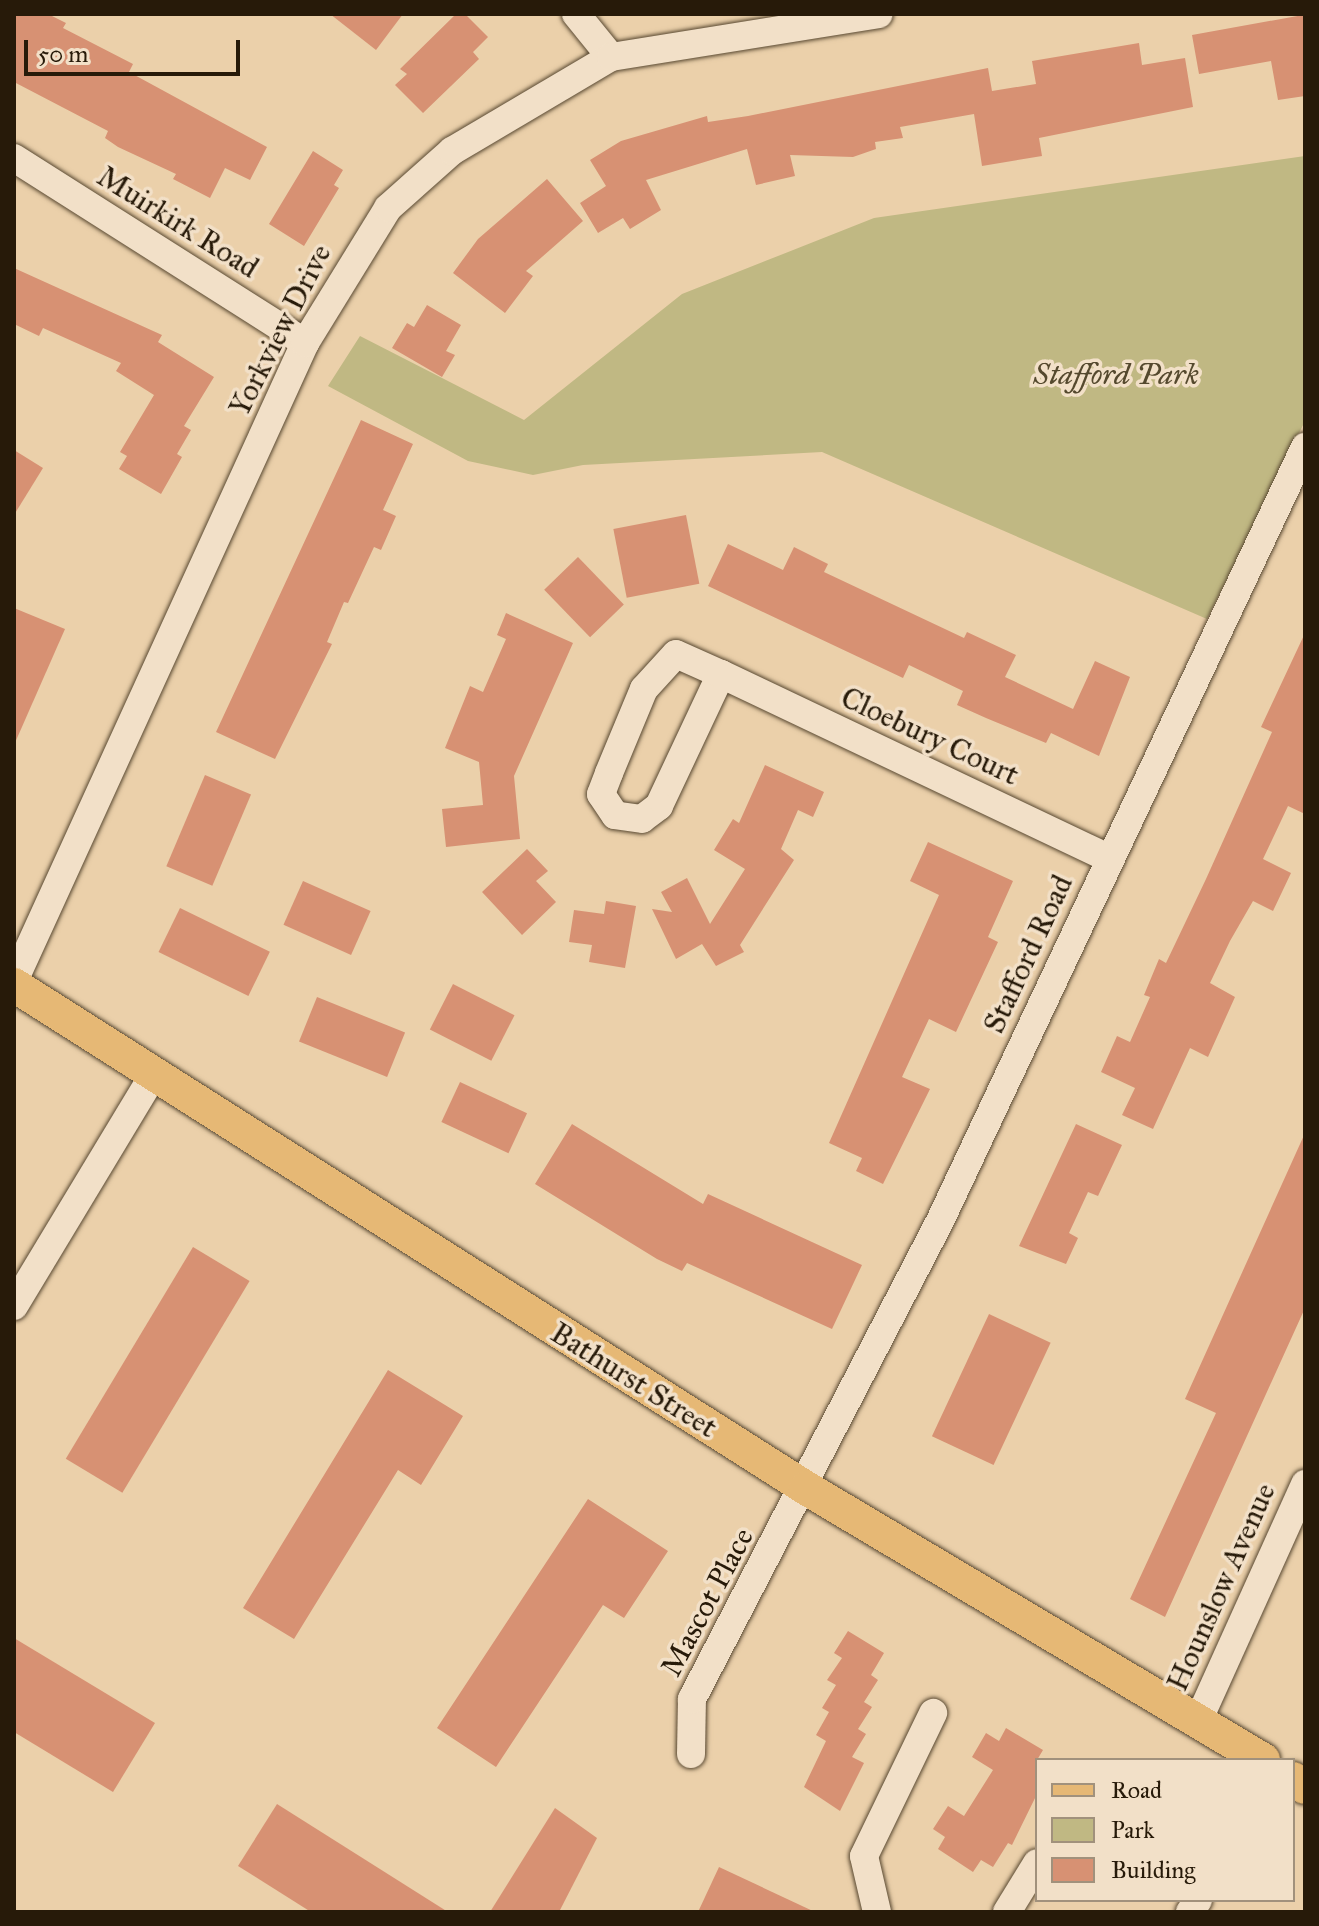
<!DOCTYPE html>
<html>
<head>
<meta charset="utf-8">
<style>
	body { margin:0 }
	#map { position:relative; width:1319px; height:1926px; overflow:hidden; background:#ebd0aa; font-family:"IM FELL Great Primer",serif }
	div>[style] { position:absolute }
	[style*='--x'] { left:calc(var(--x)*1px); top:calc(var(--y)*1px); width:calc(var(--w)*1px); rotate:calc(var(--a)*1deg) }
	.green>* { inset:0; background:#c0b883 }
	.building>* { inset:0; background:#d79173; transform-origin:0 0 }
	.roads { filter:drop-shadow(0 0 2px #584831) drop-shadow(0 0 2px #584831) }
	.minor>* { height:28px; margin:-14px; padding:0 14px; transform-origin:14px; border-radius:14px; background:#f2e0c8 }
	.major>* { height:34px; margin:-17px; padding:0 17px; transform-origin:17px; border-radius:17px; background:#e6b875 }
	span { translate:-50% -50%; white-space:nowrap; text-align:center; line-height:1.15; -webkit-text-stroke:7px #f2e0c8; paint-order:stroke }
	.street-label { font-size:30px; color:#271a09 }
	.park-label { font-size:30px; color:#55492e; font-style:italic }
	.frame { position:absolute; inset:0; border:16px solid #271a09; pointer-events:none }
	.legend { position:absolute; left:1035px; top:1758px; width:260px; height:144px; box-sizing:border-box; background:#f2e0c8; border:2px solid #a1917c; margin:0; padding:10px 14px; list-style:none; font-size:24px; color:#271a09 }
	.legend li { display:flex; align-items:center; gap:16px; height:40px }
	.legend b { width:40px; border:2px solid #a1917c }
	.scale { position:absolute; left:24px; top:40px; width:216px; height:36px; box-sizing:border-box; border:4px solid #271a09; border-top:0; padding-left:10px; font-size:24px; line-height:28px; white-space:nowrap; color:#271a09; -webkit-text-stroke:6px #f2e0c8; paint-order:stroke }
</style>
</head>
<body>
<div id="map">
	<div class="green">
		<div style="clip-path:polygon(1305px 156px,1305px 421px,1207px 619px,822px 452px,583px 465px,533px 475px,468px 461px,328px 386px,360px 336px,524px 420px,682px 294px,874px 218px)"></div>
	</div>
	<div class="building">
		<div style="clip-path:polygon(14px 14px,48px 14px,66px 23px,63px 28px,133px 64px,129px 72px,267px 147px,250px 180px,225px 168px,210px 198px,173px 179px,176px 174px,118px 147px,105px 138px,108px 131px,14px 82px)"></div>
		<div style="clip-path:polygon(330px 14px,403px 14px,376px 50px)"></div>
		<div style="clip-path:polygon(456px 14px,465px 14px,488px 37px,473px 52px,479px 59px,423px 113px,395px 85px,407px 74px,400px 69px)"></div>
		<div style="clip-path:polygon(1303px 15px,1305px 96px,1278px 100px,1271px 61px,1199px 74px,1192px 35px)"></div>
		<div style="clip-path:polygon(1139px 43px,1142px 65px,1185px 58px,1193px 107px,1039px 138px,1042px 156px,982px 166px,974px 114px,900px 127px,903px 138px,875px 142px,876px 149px,853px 157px,790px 155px,795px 176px,756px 185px,747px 149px,646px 180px,661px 210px,630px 229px,623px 218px,598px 233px,580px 203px,606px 186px,590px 160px,621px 141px,707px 116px,708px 122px,748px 116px,988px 68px,992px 91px,1036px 84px,1032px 61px)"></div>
		<div style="clip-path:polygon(313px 151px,343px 170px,334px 185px,339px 188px,304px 246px,269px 224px)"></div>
		<div style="clip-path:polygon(547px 179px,583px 221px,526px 271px,533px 276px,505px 313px,453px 273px,478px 239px)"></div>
		<div style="clip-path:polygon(14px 268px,162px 335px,158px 342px,214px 377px,184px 426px,191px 430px,177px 454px,182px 457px,161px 494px,119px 469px,127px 456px,120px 452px,154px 395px,116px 371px,121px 363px,43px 328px,39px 336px,14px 324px)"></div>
		<div style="clip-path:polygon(427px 305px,461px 325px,446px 351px,455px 355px,442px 377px,392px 348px,407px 323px,414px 327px)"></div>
		<div style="clip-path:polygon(361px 420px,413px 444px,383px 510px,396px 516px,381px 550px,374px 547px,348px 603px,344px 602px,327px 642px,332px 644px,275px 759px,216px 732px)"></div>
		<div style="clip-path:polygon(14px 450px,43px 468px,14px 515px)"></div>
		<div style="left:686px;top:515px;width:70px;height:74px;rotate:79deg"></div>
		<div style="clip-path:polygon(728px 544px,783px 570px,794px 547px,828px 564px,824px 572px,964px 638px,967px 632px,1016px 655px,1005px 677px,1073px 709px,1095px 661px,1130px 677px,1099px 756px,1051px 733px,1046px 743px,986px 718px,957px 705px,963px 691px,909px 665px,903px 678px,708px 586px)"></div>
		<div style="left:578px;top:557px;width:66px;height:47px;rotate:46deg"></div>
		<div style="clip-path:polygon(14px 608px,65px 629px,14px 745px)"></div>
		<div style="clip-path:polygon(506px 613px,573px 643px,514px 776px,520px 839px,446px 847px,442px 809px,483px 805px,479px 762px,445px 748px,470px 686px,483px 692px,506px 639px,497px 635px)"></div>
		<div style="clip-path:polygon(1305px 633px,1305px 814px,1288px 806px,1263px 859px,1291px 873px,1273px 911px,1253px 901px,1230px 941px,1210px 983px,1235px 997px,1208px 1057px,1190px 1048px,1153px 1129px,1122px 1115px,1135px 1088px,1101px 1072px,1117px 1036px,1130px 1042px,1150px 997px,1144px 995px,1159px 959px,1166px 963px,1206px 879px,1272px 732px,1261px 727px)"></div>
		<div style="clip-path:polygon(765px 765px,824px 792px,813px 817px,798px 810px,781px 849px,794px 860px,740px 945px,744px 952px,716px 966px,702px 944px,676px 959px,652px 909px,672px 912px,661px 892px,687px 878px,710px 924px,745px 869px,714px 850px,733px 819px,739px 823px)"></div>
		<div style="left:205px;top:775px;width:50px;height:99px;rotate:23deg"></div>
		<div style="clip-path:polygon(928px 842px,1013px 881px,988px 937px,998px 942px,956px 1032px,929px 1019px,902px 1077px,930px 1089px,883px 1184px,856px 1171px,862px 1158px,829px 1143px,939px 895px,910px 881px)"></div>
		<div style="clip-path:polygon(527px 849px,548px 871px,536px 881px,556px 902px,522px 935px,482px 892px)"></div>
		<div style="left:303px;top:881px;width:74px;height:48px;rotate:24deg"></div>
		<div style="clip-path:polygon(606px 901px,636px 906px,625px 968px,589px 962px,592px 945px,569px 942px,574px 910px,604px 914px)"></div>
		<div style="left:180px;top:908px;width:100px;height:49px;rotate:26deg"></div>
		<div style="left:453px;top:984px;width:69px;height:51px;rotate:27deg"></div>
		<div style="left:317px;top:997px;width:95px;height:48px;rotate:22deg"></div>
		<div style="left:460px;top:1082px;width:74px;height:44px;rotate:25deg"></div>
		<div style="clip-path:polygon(572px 1124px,703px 1204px,708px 1194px,862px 1265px,832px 1329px,687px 1263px,682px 1271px,657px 1259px,535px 1184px)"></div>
		<div style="clip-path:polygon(1076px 1124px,1122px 1145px,1098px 1196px,1088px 1192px,1069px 1233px,1078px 1238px,1066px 1264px,1019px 1246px)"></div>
		<div style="clip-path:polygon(1305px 1133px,1305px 1308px,1165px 1617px,1130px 1599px,1216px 1413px,1185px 1399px)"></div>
		<div style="left:193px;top:1247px;width:66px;height:247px;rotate:31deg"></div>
		<div style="left:989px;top:1314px;width:68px;height:135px;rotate:25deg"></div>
		<div style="clip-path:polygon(388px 1370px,463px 1416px,421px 1485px,398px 1470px,294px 1639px,243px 1608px)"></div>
		<div style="clip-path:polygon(588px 1499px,668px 1551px,624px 1618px,603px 1605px,496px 1767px,437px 1728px)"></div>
		<div style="clip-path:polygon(848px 1631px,884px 1653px,871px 1675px,878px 1680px,864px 1702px,872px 1707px,858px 1729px,866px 1734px,852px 1757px,864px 1763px,840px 1811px,804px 1787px,826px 1741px,816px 1735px,829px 1712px,822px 1708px,836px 1685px,827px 1680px,842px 1658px,834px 1653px)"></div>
		<div style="clip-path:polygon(14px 1638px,155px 1723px,113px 1792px,14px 1732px)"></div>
		<div style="clip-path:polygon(1006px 1728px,1043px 1750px,1037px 1760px,1037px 1794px,1012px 1845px,1008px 1843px,993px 1867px,981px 1860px,973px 1872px,938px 1849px,945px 1837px,933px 1829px,948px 1806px,964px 1816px,993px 1770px,972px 1757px,986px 1733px,999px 1741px)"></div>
		<div style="clip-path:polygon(277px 1804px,448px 1912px,311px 1912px,238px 1866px)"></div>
		<div style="clip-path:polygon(555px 1808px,597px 1838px,559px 1912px,490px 1912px)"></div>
		<div style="clip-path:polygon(719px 1867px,815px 1912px,698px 1912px)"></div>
	</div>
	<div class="roads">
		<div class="minor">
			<div style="--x:576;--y:14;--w:55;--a:50.9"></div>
			<div style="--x:14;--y:158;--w:345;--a:32.4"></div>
			<div style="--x:721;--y:674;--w:146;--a:115.2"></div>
			<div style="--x:659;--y:806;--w:21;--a:143"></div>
			<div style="--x:642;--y:819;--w:27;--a:-172"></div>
			<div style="--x:615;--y:815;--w:25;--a:-124"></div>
			<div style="--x:601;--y:794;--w:22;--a:-69"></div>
			<div style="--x:609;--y:773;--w:91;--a:-67.4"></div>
			<div style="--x:644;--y:689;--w:47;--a:-47.6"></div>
			<div style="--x:676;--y:654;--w:49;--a:24"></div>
			<div style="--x:721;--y:674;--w:431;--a:25.4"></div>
			<div style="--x:14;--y:981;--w:701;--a:-65.48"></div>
			<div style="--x:305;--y:343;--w:158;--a:-58.4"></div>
			<div style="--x:388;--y:208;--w:86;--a:-41.7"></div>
			<div style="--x:452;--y:151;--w:185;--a:-30.6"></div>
			<div style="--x:611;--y:57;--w:271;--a:-9.1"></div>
			<div style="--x:14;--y:1306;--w:267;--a:-58.9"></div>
			<div style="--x:1199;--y:1719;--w:258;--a:-65.7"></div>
			<div style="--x:691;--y:1754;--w:55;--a:-89"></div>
			<div style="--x:692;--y:1699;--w:539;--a:-62.58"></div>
			<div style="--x:940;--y:1221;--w:856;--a:-64.75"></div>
			<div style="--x:877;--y:1912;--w:57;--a:-103.1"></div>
			<div style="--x:864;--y:1856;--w:159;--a:-64.2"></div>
			<div style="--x:1007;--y:1912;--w:57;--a:-58.5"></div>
			<div style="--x:1190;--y:1912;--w:14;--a:-56"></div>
		</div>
		<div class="major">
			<div style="--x:14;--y:985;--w:938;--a:32.42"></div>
			<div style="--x:806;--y:1488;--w:532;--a:30.76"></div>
			<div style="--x:1293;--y:1779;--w:14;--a:34"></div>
		</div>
	</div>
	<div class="street-label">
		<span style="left:178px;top:222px;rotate:32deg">Muirkirk Road</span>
		<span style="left:280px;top:330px;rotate:-63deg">Yorkview Drive</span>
		<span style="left:930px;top:736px;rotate:25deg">Cloebury Court</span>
		<span style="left:1028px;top:954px;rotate:-65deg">Stafford Road</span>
		<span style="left:634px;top:1380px;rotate:32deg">Bathurst Street</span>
		<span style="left:1221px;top:1587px;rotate:-66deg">Hounslow Avenue</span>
		<span style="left:707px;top:1602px;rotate:-62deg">Mascot Place</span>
	</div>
	<div class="park-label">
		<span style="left:1116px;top:374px">Stafford Park</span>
	</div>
	<div class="frame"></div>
	<ul class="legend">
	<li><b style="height:10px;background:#e6b875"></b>Road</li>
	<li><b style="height:22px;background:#c0b883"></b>Park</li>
	<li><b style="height:22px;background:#d79173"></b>Building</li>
	</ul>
	<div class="scale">50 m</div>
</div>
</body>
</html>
